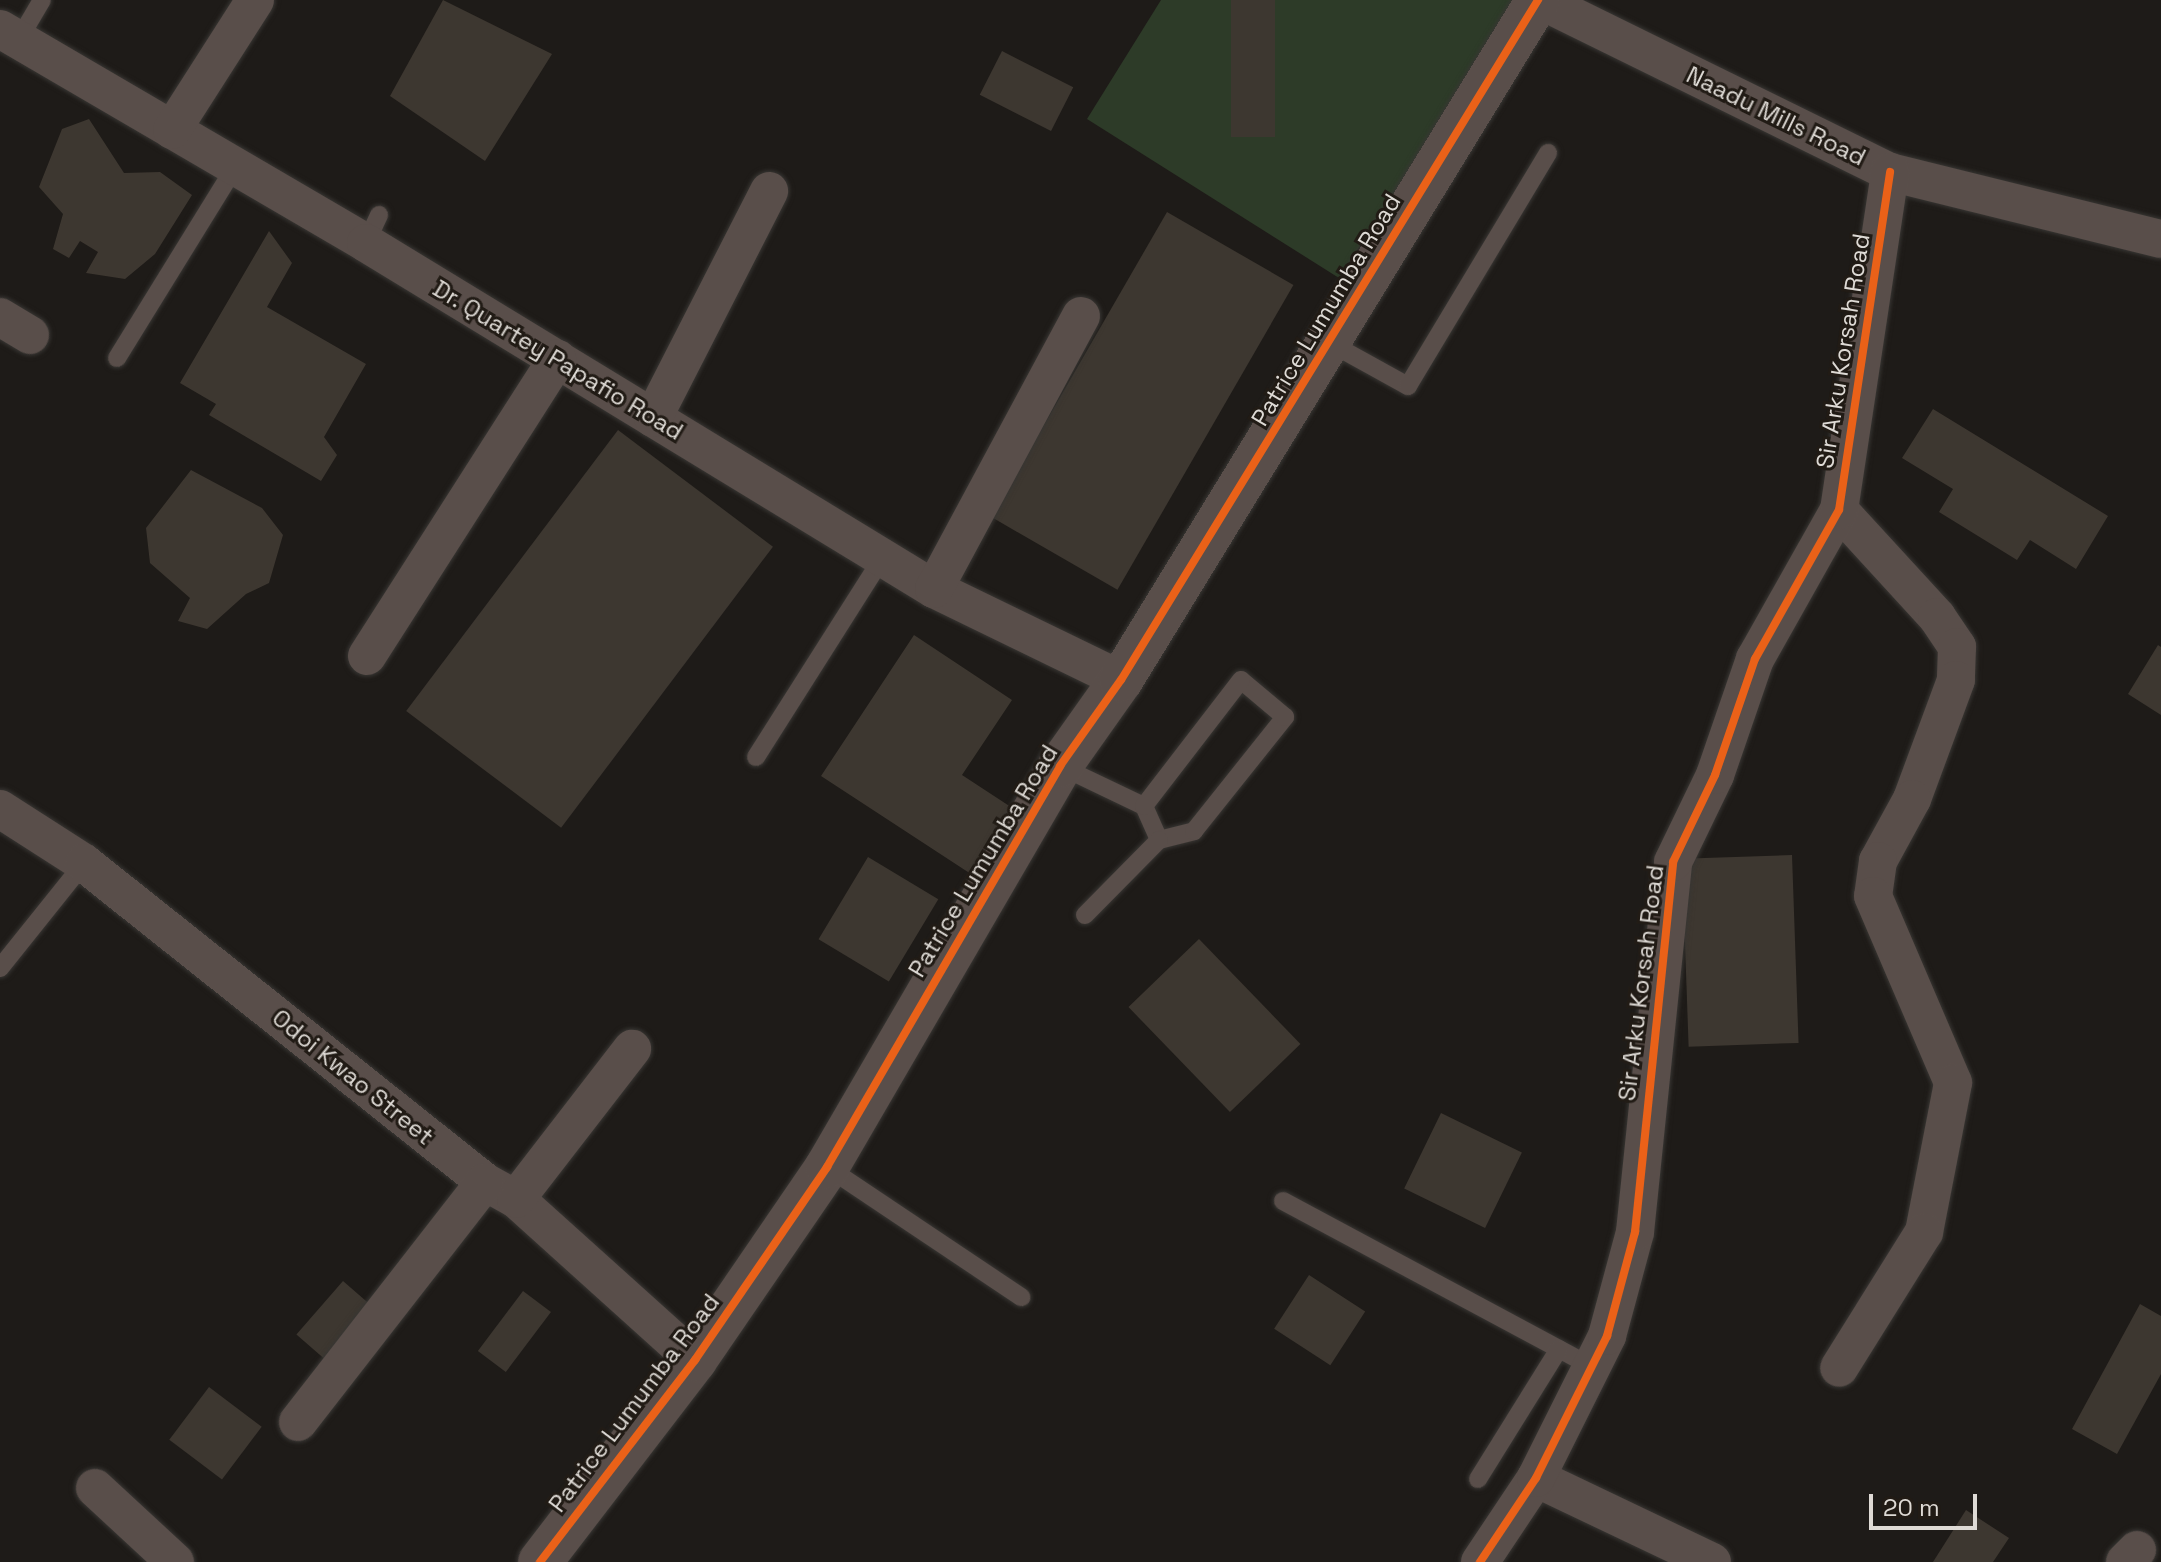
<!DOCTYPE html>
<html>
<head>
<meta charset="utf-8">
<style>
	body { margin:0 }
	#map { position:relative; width:2161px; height:1562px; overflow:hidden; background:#1e1b18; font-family:"Space Grotesk",sans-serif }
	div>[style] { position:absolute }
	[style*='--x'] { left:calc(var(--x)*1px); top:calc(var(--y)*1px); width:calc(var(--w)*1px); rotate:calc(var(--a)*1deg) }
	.green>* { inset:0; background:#2d3b28 }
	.building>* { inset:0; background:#3d3730; transform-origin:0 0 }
	.roads { filter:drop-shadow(0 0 2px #383633) drop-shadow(0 0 2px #383633) }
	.service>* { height:18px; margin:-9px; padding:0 9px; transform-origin:9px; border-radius:9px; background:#594e4a }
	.minor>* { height:38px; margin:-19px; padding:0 19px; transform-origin:19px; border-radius:19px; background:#594e4a }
	.tertiary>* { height:44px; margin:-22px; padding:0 22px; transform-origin:22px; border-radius:22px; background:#594e4a }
	.cycleway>* { height:8px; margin:-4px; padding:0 4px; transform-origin:4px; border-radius:4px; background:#ea6118 }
	span { translate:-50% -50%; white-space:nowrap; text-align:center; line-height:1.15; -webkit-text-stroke:6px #211b15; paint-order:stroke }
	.street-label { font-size:24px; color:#dedad5 }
	.scale { position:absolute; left:1869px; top:1494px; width:108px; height:36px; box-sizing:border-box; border:4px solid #dedad5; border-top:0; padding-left:10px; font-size:24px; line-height:28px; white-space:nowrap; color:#dedad5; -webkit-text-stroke:6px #211b15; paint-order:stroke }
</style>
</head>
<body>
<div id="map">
	<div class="green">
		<div style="clip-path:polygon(1161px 0,1521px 0,1339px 278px,1087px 119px)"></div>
	</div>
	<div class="building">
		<div style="clip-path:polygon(443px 0,552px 54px,485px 161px,390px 96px)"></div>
		<div style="left:1231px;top:0;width:44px;height:137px"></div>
		<div style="left:1002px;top:51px;width:80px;height:49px;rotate:27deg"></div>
		<div style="clip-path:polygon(89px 119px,124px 173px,160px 172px,192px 195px,155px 254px,125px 279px,86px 273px,98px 252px,80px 241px,69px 258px,53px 249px,63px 214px,39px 187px,62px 129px)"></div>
		<div style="left:1167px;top:212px;width:146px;height:352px;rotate:30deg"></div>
		<div style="clip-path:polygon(269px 231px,292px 263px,267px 307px,366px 364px,324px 437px,337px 455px,321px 481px,209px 415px,216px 404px,180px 383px)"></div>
		<div style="clip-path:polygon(1933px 409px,2108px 516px,2076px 569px,2030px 540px,2017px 560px,1939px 512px,1953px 489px,1902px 458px)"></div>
		<div style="left:618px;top:430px;width:194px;height:352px;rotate:37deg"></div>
		<div style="clip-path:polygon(191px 470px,262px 508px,283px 535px,269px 583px,246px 594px,207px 629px,178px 621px,190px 598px,150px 563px,146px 528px)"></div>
		<div style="clip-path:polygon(914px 635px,1012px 700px,962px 775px,1017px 811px,974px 876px,821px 776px)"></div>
		<div style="clip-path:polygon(2158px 645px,2161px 647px,2161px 715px,2128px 694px)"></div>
		<div style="left:1792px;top:855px;width:188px;height:110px;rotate:88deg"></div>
		<div style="left:868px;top:857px;width:82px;height:96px;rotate:31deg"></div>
		<div style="left:1199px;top:939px;width:146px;height:98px;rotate:46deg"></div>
		<div style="left:1441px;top:1113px;width:90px;height:84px;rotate:26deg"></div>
		<div style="left:1309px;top:1275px;width:67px;height:64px;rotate:33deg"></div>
		<div style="left:343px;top:1281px;width:48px;height:71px;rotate:41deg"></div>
		<div style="left:523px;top:1291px;width:35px;height:75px;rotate:37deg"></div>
		<div style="clip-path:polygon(2140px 1304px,2161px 1316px,2161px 1374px,2117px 1454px,2072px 1429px)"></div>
		<div style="left:209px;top:1387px;width:66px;height:66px;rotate:37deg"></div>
		<div style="clip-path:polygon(1966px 1510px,2009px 1538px,1993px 1562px,1933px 1562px)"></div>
	</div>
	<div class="roads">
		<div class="service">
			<div style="--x:19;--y:39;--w:45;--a:-59.5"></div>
			<div style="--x:366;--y:243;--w:31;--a:-65"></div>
			<div style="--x:1330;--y:343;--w:89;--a:28.9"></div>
			<div style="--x:1408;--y:386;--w:272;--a:-59"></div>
			<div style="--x:117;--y:358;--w:225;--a:-58.3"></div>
			<div style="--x:756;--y:757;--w:237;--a:-57.6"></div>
			<div style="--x:1060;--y:766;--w:93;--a:25.5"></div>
			<div style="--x:1144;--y:806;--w:37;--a:66"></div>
			<div style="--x:1159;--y:840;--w:36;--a:-14"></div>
			<div style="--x:1194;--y:831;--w:146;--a:-51.4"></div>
			<div style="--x:1285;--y:717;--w:57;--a:-139.9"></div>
			<div style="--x:1241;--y:680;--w:159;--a:127.6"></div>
			<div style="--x:1085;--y:915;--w:105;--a:-45.4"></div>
			<div style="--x:0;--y:968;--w:134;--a:-51.3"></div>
			<div style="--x:827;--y:1167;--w:234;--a:33.8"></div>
			<div style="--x:1283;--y:1201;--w:351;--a:28.2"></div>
			<div style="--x:1478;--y:1479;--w:153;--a:-58.1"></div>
		</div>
		<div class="minor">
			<div style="--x:1540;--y:0;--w:390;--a:26.2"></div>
			<div style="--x:1890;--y:172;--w:279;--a:13.9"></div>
			<div style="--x:0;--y:29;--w:424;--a:30.3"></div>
			<div style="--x:366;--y:243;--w:665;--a:31.35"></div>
			<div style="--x:934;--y:589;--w:208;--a:25.9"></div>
			<div style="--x:172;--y:130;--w:154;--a:-57.4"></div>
			<div style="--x:0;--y:317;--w:35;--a:31"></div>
			<div style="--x:653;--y:418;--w:255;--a:-62.9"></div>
			<div style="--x:1839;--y:510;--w:145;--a:47.5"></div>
			<div style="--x:1937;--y:617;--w:36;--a:56"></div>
			<div style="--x:1957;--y:647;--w:33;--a:92"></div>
			<div style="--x:1956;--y:680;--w:127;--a:110.3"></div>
			<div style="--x:1912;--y:799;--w:71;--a:118.7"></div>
			<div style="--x:1878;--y:861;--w:35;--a:98"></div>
			<div style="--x:1873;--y:896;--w:203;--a:66.8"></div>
			<div style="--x:1953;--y:1083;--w:152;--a:101"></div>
			<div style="--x:1924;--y:1232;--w:160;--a:122"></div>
			<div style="--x:934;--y:589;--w:310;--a:-61.7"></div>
			<div style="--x:367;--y:656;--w:353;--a:-57.4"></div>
			<div style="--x:0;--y:809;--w:100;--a:32.7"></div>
			<div style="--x:84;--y:863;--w:512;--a:38.5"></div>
			<div style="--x:485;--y:1182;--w:35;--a:29"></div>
			<div style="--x:516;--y:1199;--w:241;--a:42"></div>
			<div style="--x:516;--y:1199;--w:190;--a:-52.3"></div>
			<div style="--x:298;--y:1422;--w:304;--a:-52.1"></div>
			<div style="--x:1536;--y:1478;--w:195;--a:25.5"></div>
			<div style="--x:95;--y:1488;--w:109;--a:42.8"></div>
			<div style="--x:1480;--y:1562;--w:101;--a:-56.3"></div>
			<div style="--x:1536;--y:1478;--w:159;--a:-63.4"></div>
			<div style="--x:1607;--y:1336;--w:108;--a:-74.9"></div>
			<div style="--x:1635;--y:1232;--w:372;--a:-84.1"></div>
			<div style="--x:1673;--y:862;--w:97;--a:-64.2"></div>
			<div style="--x:1715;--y:775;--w:123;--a:-71"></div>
			<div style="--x:1755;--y:659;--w:171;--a:-60.6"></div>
			<div style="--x:1839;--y:510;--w:342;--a:-81.4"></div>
			<div style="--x:2125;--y:1562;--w:17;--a:-45"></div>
		</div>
		<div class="tertiary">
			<div style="--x:540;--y:1562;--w:255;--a:-52.5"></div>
			<div style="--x:695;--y:1360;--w:234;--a:-55.6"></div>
			<div style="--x:827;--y:1167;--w:464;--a:-59.8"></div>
			<div style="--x:1060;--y:766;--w:105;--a:-54.7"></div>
			<div style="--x:1121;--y:680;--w:798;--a:-58.48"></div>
		</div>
	</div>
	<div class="cycleway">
		<div style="--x:540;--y:1562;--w:255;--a:-52.5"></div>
		<div style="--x:695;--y:1360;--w:234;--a:-55.6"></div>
		<div style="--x:827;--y:1167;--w:464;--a:-59.8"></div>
		<div style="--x:1060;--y:766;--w:105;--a:-54.7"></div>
		<div style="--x:1121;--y:680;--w:798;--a:-58.48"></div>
		<div style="--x:1480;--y:1562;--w:101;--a:-56.3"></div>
		<div style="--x:1536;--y:1478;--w:159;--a:-63.4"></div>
		<div style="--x:1607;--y:1336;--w:108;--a:-74.9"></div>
		<div style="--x:1635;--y:1232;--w:372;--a:-84.1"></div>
		<div style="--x:1673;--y:862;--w:97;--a:-64.2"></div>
		<div style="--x:1715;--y:775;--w:123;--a:-71"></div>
		<div style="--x:1755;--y:659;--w:171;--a:-60.6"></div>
		<div style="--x:1839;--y:510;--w:342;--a:-81.4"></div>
	</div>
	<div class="street-label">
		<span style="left:1776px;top:116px;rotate:26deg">Naadu Mills Road</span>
		<span style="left:1326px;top:310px;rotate:-59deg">Patrice Lumumba Road</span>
		<span style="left:1843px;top:351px;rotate:-81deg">Sir Arku Korsah Road</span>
		<span style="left:558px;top:360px;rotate:31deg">Dr. Quartey Papafio Road</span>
		<span style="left:983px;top:861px;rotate:-59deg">Patrice Lumumba Road</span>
		<span style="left:1641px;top:983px;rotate:-83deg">Sir Arku Korsah Road</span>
		<span style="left:353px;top:1077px;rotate:39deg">Odoi Kwao Street</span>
		<span style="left:634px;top:1403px;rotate:-53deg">Patrice Lumumba Road</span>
	</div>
	<div class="scale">20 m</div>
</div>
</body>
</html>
